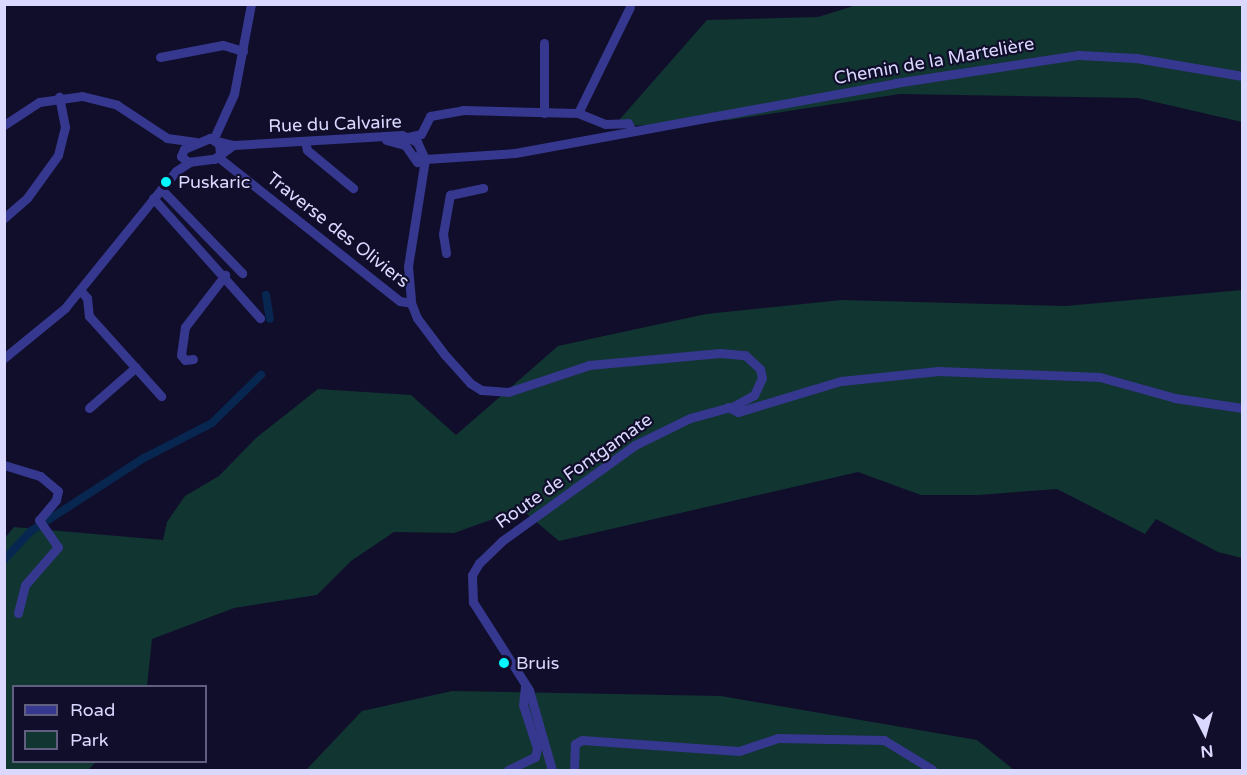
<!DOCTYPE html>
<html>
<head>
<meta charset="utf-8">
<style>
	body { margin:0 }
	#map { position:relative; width:1247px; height:775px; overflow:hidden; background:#110e2b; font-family:"Varela Round",sans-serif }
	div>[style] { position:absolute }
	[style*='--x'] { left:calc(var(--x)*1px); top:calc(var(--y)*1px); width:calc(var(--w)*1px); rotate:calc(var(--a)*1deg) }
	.green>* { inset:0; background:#113531 }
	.canal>* { height:8px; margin:-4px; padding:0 4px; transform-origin:4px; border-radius:4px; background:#082750 }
	.minor>* { height:9px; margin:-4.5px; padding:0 4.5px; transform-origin:4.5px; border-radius:4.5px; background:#35388e }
	.dots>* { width:16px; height:16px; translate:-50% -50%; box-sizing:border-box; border:3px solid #110e2b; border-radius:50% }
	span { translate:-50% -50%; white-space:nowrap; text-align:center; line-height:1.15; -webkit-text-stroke:4.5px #110e2b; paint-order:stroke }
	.street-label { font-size:18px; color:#dad8ff }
	.poi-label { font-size:18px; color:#dad8ff }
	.left { translate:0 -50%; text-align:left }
	.frame { position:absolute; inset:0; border:6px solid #dad8ff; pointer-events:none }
	.legend { position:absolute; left:12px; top:685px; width:195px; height:78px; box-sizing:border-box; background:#110e2b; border:2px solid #615f80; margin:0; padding:8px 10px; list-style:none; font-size:18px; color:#dad8ff }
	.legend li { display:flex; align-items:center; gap:12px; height:30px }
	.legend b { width:30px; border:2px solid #615f80 }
	.north { position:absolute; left:1175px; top:703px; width:60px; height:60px; -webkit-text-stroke:4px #110e2b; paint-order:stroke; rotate:174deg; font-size:16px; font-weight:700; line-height:24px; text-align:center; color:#dad8ff }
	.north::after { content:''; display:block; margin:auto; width:21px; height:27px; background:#dad8ff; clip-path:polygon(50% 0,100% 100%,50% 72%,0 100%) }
</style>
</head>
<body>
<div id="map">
	<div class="green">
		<div style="clip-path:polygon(860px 4px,1242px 5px,1242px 122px,1138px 98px,900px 94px,729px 120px,613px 127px,707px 20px,818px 17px)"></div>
		<div style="clip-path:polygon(1242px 290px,1242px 558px,1218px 552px,1156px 519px,1145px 534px,1057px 489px,978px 495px,921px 495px,858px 472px,559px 541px,521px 509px,454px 533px,394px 532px,351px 561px,317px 595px,234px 608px,152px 639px,147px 686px,14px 686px,14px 762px,96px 762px,88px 770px,5px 770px,4px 539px,14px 527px,163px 540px,167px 522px,185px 496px,219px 476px,256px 438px,318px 389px,411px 395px,456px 435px,558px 346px,706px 314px,842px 300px,1066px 306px)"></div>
		<div style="clip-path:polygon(452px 691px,721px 696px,977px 740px,1014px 770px,306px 770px,362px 711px)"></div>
	</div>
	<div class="canal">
		<div style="--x:266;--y:295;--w:24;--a:81"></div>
		<div style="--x:4;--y:560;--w:40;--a:-47"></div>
		<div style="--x:31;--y:531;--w:135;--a:-32.9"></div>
		<div style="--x:144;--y:458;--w:76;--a:-27.2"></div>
		<div style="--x:212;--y:423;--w:69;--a:-44.4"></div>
	</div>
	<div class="minor">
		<div style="--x:544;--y:43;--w:70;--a:90"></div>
		<div style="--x:160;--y:57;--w:64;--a:-10.8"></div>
		<div style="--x:223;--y:45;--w:21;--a:17"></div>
		<div style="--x:578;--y:113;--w:118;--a:-63.9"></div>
		<div style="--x:4;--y:125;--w:42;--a:-33.3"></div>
		<div style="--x:39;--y:102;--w:43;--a:-7.9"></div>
		<div style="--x:82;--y:96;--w:36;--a:14"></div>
		<div style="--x:117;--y:105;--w:60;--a:33.4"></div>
		<div style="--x:167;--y:138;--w:29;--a:8"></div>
		<div style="--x:408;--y:137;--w:13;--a:-13"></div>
		<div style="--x:421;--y:134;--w:20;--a:-63"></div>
		<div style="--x:430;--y:116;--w:34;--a:-10"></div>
		<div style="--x:463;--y:110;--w:115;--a:1.5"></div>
		<div style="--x:578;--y:113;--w:29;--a:22"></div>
		<div style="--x:605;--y:124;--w:23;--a:-2"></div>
		<div style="--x:628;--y:123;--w:9;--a:63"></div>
		<div style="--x:214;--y:138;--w:48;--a:-65.6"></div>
		<div style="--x:234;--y:94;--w:92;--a:-79.3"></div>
		<div style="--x:386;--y:140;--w:20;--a:15"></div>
		<div style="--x:405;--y:145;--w:21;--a:55"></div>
		<div style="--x:217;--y:141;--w:16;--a:14"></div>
		<div style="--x:233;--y:145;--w:169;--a:-3.4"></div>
		<div style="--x:402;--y:135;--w:17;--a:25"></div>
		<div style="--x:417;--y:142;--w:19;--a:65"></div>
		<div style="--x:425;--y:159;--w:108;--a:99"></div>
		<div style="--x:408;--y:266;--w:37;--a:85"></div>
		<div style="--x:411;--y:303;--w:16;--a:68"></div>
		<div style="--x:417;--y:318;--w:46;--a:52.9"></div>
		<div style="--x:445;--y:355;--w:38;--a:48"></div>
		<div style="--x:470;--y:383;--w:13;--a:32"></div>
		<div style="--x:481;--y:390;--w:27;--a:4"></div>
		<div style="--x:508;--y:392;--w:85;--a:-18.4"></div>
		<div style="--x:589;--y:365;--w:132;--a:-5.2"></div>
		<div style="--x:720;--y:353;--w:25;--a:5"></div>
		<div style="--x:745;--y:355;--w:21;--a:43"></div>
		<div style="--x:760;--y:369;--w:9;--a:77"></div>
		<div style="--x:762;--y:378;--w:19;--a:115"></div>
		<div style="--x:754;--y:395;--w:23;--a:151"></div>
		<div style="--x:734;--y:406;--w:46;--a:164.7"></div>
		<div style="--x:690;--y:418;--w:61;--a:153.9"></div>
		<div style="--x:635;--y:445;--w:164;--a:144.2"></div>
		<div style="--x:502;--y:541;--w:32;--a:136"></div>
		<div style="--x:479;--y:563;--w:14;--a:120"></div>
		<div style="--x:472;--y:575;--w:27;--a:88"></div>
		<div style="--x:473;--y:602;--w:104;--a:57.5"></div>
		<div style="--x:529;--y:690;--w:83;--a:74"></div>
		<div style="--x:305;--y:142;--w:8;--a:76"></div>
		<div style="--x:307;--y:150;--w:60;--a:39.6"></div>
		<div style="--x:220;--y:153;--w:9;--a:-96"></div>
		<div style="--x:219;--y:144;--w:11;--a:-146"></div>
		<div style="--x:210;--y:138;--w:28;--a:157"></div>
		<div style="--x:184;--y:149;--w:8;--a:113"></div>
		<div style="--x:181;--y:156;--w:9;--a:41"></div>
		<div style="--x:188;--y:162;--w:26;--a:-7"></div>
		<div style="--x:214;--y:159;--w:24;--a:-36"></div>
		<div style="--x:415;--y:156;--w:10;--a:17"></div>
		<div style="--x:425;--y:159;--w:90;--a:-3.8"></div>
		<div style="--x:515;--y:153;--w:386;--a:-10.4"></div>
		<div style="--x:895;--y:83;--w:186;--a:-8.7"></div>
		<div style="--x:1079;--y:55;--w:57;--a:3"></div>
		<div style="--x:1136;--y:58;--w:108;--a:9.6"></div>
		<div style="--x:218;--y:157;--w:232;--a:38.4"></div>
		<div style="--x:400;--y:301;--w:11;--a:10"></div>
		<div style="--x:161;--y:189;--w:117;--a:46"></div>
		<div style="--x:153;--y:198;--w:161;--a:48.3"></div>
		<div style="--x:4;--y:218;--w:30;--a:-41"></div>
		<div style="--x:27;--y:198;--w:53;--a:-54.2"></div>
		<div style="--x:58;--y:155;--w:29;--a:-76"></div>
		<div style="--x:65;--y:127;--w:31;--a:-101"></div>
		<div style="--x:446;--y:253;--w:19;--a:-99"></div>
		<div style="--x:443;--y:234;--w:40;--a:-80"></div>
		<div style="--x:450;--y:195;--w:34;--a:-12"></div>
		<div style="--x:80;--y:290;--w:11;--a:49"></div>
		<div style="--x:87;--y:298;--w:18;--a:84"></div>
		<div style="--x:89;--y:316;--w:108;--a:48"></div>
		<div style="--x:4;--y:358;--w:79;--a:-39.3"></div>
		<div style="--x:65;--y:308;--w:176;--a:-51"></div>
		<div style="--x:176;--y:171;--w:17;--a:-33"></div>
		<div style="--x:193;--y:359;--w:8;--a:173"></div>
		<div style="--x:185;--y:360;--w:6;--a:-129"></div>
		<div style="--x:181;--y:355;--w:28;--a:-82"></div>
		<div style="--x:185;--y:327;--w:66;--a:-52.4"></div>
		<div style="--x:728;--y:407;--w:11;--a:27"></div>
		<div style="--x:738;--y:412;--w:108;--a:-16.8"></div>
		<div style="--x:841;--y:381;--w:98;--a:-5.9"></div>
		<div style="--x:938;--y:371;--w:162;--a:2.1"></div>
		<div style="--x:1100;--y:377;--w:78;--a:15.6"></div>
		<div style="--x:1175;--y:398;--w:68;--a:8.5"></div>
		<div style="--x:89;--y:408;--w:62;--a:-41.1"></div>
		<div style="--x:4;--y:465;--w:38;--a:17"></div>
		<div style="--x:40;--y:476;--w:23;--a:40"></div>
		<div style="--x:58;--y:491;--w:9;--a:103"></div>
		<div style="--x:56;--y:500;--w:26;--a:130"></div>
		<div style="--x:39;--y:520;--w:33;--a:55"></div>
		<div style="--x:58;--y:547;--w:50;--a:131"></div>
		<div style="--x:25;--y:585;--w:29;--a:104"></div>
		<div style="--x:508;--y:770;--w:30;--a:-26"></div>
		<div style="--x:535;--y:757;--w:9;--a:-77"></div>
		<div style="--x:537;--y:748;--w:45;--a:-108"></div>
		<div style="--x:523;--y:705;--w:19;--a:-84"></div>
		<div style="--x:574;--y:770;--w:26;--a:-88"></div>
		<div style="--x:575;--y:744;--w:8;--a:-30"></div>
		<div style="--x:582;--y:740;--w:157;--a:4"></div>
		<div style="--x:739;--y:751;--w:41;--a:-18.4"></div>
		<div style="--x:778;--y:738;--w:106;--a:1.1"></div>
		<div style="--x:884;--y:740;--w:57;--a:31.5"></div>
	</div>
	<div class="dots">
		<div style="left:166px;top:182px;background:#04f8ff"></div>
		<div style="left:504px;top:663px;background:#04f8ff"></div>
	</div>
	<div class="street-label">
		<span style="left:934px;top:61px;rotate:-10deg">Chemin de la Martelière</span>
		<span style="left:335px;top:124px;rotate:-2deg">Rue du Calvaire</span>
		<span style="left:338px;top:230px;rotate:38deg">Traverse des Oliviers</span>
		<span style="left:574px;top:471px;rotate:-35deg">Route de Fontgamate</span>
	</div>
	<div class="poi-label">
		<span class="left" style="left:178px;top:182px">Puskaric</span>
		<span class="left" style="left:516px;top:663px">Bruis</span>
	</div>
	<div class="frame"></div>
	<ul class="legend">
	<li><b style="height:8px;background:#35388e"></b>Road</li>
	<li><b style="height:16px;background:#113531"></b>Park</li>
	</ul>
	<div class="north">N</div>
</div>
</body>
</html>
